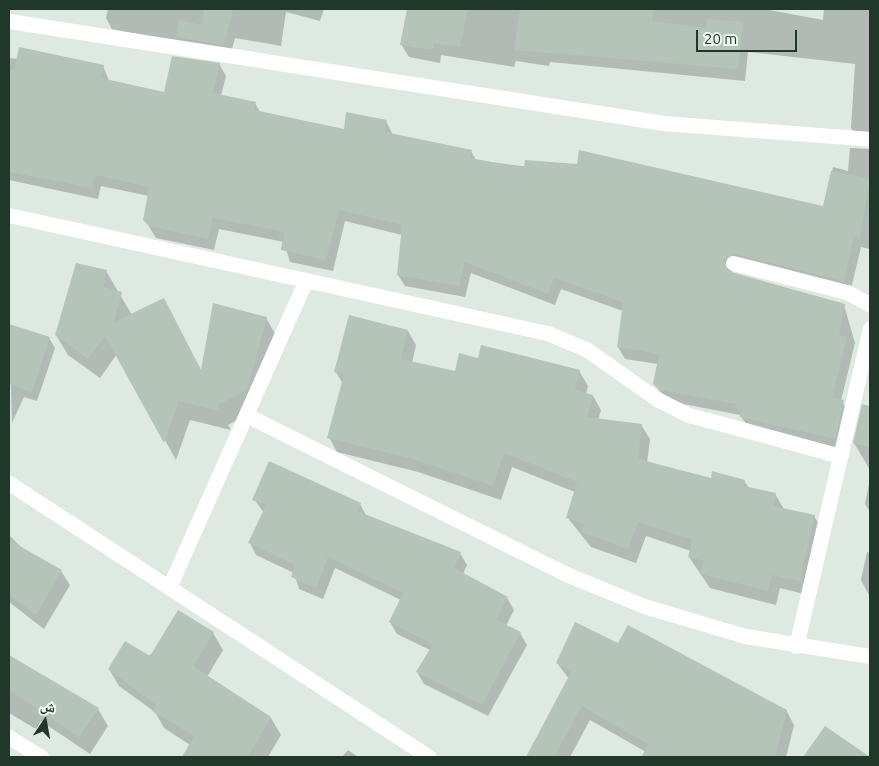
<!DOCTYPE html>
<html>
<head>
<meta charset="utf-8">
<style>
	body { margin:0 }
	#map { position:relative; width:879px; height:766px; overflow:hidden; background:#dee9e1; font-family:Ubuntu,"Noto Naskh Arabic",sans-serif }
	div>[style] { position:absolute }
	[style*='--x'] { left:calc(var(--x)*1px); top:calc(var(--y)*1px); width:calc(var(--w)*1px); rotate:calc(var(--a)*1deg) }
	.shadow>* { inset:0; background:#0003 }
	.building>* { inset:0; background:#b4c4b9 }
	.minor>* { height:15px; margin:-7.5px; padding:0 7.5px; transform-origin:7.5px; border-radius:7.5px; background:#fff }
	span { translate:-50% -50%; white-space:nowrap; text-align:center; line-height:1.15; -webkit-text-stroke:4.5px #eef6f0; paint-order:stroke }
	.frame { position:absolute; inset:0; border:10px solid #20382a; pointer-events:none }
	.north { position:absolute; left:20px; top:696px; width:50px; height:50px; -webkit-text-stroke:4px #eef6f0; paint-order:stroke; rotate:12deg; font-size:14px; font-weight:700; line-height:20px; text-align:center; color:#20382a }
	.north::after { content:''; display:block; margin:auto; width:18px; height:22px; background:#20382a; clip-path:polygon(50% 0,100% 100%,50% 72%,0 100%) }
	.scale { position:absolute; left:696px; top:30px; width:101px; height:22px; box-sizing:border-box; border:2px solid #20382a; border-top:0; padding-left:6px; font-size:15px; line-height:18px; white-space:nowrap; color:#20382a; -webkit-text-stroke:4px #eef6f0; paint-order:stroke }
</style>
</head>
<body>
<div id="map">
	<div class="shadow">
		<div style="clip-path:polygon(108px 9px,324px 9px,320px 21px,286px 12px,281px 46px,235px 38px,231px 53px,112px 29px,106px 18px)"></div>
		<div style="clip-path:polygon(408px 9px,764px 9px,823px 20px,824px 9px,870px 9px,870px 141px,858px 139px,851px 128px,855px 64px,748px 52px,745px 81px,550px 62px,549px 66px,516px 61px,514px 67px,441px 55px,440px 63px,409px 57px,401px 44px)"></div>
		<div style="clip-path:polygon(9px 58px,103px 66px,109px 81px,165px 93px,219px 64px,226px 76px,221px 96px,255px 103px,260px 112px,345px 130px,386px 121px,393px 135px,471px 151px,476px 160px,824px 207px,833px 167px,848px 171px,850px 148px,870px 149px,870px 249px,861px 247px,850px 293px,742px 265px,729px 273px,844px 305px,855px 343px,841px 401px,850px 413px,841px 450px,749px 428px,740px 415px,668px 401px,654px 384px,658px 364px,625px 359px,618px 347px,623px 311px,561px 289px,555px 305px,471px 273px,465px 297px,405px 286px,398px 275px,402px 235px,345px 221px,333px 271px,290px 262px,284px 242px,219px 229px,214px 250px,156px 238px,145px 220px,149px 196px,101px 186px,98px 199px,9px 180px)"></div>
		<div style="clip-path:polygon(106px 271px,132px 315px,164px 300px,202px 372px,266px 318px,277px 337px,257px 409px,228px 425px,231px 430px,190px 420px,176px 460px,117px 354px,100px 378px,68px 355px,56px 335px)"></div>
		<div style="clip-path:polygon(9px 325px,49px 338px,55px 348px,37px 401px,24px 397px,12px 423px)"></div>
		<div style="clip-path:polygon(408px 331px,416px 345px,412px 363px,456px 372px,479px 360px,579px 371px,588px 386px,586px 394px,593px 396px,601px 410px,598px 420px,641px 425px,650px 439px,647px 463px,711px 479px,744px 481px,749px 488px,775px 494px,784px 509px,814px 516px,823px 531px,808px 595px,780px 588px,776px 605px,710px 588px,689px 557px,691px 551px,646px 536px,636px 563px,591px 547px,567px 517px,575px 492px,512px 467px,501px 500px,418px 472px,337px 452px,329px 437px,343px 384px,336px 372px)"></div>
		<div style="clip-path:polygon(863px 406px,870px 407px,870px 470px,854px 443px)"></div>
		<div style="clip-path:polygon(870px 479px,870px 512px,865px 504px)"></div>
		<div style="clip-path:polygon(254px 499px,360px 504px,367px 517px,460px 553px,467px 565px,463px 574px,507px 598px,514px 610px,506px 626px,520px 633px,527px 645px,488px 716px,424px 684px,417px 672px,430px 650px,397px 634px,390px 622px,401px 600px,335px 568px,323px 599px,299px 589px,294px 573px,256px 555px,250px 543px,264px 513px)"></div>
		<div style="clip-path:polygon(9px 535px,24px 550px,61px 571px,70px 585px,44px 629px,9px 602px)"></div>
		<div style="clip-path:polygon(867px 552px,870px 553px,870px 597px,861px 580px)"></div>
		<div style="clip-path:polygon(213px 633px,223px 650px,207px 677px,271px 718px,281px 735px,268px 757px,183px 757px,190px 745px,164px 728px,155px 712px,119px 686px,109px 669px)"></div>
		<div style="clip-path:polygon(619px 644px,786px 710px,794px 725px,786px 757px,643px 757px,646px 752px,590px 720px,570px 757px,527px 757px,569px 679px,557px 663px)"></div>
		<div style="clip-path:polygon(9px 656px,98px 709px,108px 726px,90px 754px,41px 721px,36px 729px,9px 713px)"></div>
		<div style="clip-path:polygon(825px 728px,858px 750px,862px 757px,805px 757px)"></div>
		<div style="clip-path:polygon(348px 750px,358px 757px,342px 757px)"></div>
	</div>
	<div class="building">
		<div style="clip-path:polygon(204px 9px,233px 9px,224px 45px,176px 37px,179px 20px,202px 25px)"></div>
		<div style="clip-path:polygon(407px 9px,468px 9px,460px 47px,434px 43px,433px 50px,400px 45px)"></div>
		<div style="clip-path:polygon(520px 9px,654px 9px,652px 21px,706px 28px,707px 19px,743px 22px,738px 69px,514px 50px)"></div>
		<div style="clip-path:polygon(19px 47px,104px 65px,101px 78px,164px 92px,172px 56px,220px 63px,213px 93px,256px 102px,254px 110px,344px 129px,346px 112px,387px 120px,385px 132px,472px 150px,470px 158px,524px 168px,525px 160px,577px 164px,579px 150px,823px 206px,831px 171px,870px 179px,860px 237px,854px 236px,844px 281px,735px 254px,724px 261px,731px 272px,845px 304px,839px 335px,847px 337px,832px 397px,844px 400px,835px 439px,740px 417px,742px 409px,735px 408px,736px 404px,660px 390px,653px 384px,659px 354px,617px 347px,623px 302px,554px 278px,548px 294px,465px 262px,459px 286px,397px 275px,402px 225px,339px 210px,326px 260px,281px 250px,284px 232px,213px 218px,208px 239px,149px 226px,143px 220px,149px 187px,95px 175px,92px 188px,9px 172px,9px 69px,14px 70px)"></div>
		<div style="clip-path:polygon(76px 263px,107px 270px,104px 287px,122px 292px,114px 322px,164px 298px,201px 370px,213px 303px,267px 317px,247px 390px,218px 405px,221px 412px,179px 401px,164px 443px,105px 336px,88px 359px,55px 335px)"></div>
		<div style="clip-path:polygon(349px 315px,408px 330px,401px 359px,455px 371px,459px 353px,478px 358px,481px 345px,580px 370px,575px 390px,593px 395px,587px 417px,642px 424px,638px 459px,711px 478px,712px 471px,745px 480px,744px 486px,776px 493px,773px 506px,815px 515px,800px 581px,772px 575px,768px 591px,700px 574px,704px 561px,688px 557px,692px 540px,638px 522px,628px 549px,581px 532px,585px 524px,566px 518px,577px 482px,504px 453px,493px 486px,409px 458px,327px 438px,344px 374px,334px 372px)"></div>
		<div style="clip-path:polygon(9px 324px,50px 337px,32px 392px,9px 384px)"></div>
		<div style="clip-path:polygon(862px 404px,870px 406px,870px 448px,853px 443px)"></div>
		<div style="clip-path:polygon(269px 461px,361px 503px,357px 511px,461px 552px,454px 568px,508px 597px,496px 620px,521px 632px,482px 705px,416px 672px,433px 644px,389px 622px,403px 593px,328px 557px,316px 588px,291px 577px,295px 565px,248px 543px,266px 505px,252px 500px)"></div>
		<div style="clip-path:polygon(9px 540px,62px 570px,36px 615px,9px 595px)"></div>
		<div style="clip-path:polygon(178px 610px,214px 632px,193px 666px,271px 717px,248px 757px,182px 757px,194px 736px,152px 711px,156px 705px,108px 669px,125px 641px,150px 656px)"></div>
		<div style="clip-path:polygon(575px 622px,618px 643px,628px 625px,787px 710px,775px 757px,641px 757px,649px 745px,582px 706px,554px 757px,526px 757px,571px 672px,556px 663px)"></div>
		<div style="clip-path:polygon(9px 655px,99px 708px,79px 737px,9px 690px)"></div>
		<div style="clip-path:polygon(825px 726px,870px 757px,803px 757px)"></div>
	</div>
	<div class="minor">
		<div style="--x:9;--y:21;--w:663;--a:8.85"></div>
		<div style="--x:664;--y:123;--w:207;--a:4.4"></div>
		<div style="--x:9;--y:215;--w:551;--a:12.37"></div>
		<div style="--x:547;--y:333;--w:42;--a:22.3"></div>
		<div style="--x:586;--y:349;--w:87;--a:35.2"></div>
		<div style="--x:657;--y:399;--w:36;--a:27"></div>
		<div style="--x:689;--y:415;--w:157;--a:15.1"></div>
		<div style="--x:733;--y:263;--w:118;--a:14.3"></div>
		<div style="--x:847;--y:292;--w:26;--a:29"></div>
		<div style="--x:246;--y:415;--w:357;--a:26.4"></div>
		<div style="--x:566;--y:574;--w:84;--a:22.3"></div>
		<div style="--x:644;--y:606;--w:105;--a:16.5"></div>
		<div style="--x:745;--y:636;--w:127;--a:9.1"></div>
		<div style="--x:9;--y:483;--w:501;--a:33.12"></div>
		<div style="--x:170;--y:585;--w:332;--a:-66"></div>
		<div style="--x:796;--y:646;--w:326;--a:-76.9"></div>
		<div style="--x:9;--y:737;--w:38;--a:32"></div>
	</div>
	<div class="frame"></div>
	<div class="north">ش</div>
	<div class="scale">20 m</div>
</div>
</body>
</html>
